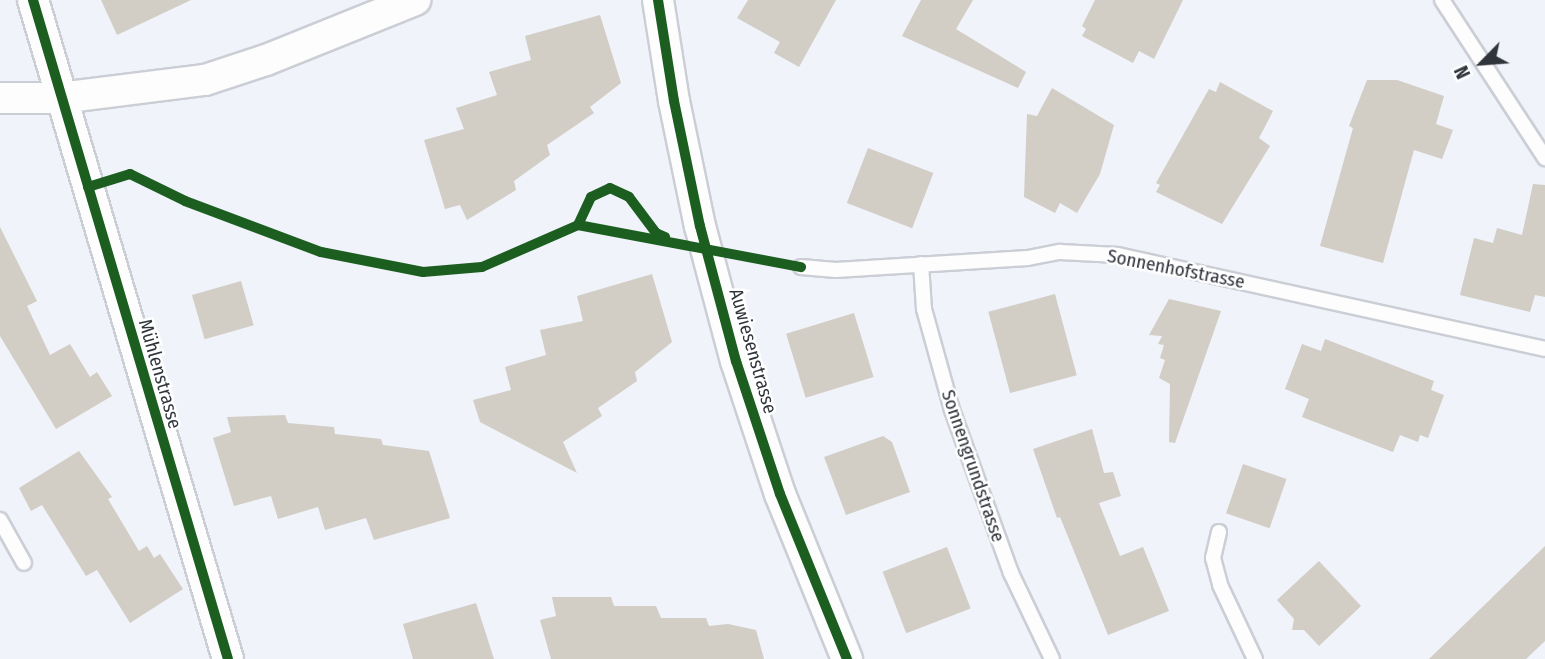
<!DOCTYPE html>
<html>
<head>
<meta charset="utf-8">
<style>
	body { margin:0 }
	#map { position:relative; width:1545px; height:659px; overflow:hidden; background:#f0f3fa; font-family:"Fira Sans Condensed",sans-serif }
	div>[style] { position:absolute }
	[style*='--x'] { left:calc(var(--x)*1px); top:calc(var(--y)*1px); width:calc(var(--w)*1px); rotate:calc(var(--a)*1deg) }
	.building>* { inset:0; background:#d2cdc5; transform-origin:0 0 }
	.roads { filter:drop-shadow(2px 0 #cbced5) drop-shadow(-2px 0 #cbced5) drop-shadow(0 2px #cbced5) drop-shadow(0 -2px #cbced5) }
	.lane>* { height:14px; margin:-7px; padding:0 7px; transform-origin:7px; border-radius:7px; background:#fdfdfe }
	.street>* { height:30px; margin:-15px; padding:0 15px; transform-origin:15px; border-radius:15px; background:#fdfdfe }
	.cycleway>* { height:10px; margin:-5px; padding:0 5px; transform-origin:5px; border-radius:5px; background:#1b5e20 }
	span { translate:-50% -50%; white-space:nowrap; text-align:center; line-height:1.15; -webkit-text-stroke:5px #fff; paint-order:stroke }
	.street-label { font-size:19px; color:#30343b }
	.north { position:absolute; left:1447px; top:28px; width:70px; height:70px; -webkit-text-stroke:5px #fff; paint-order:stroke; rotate:245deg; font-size:19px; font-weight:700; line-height:28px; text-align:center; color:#30343b }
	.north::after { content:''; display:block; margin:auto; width:24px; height:32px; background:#30343b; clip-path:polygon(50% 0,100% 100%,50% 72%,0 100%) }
</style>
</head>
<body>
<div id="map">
	<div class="building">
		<div style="clip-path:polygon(101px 0,191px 0,117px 35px)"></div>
		<div style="clip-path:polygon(748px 0,836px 0,799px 67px,774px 53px,780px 42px,737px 18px)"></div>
		<div style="clip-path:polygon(921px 0,973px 0,956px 29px,1026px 72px,1018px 88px,902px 36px)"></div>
		<div style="clip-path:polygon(1095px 0,1183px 0,1154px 59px,1139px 51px,1133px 63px,1082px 36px,1086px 29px,1082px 26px)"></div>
		<div style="clip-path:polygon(600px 15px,621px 83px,590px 107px,594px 113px,547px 145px,550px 155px,514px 181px,516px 190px,467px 220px,460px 205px,445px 209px,424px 140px,464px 129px,456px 108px,497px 95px,489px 72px,531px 60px,525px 36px)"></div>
		<div style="clip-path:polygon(1367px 80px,1397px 80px,1444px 96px,1436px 124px,1453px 130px,1442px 159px,1414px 150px,1383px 263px,1320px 246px,1353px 128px,1349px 126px)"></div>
		<div style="clip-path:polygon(1220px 82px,1273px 111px,1259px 138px,1270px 146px,1222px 224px,1156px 192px,1160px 185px,1156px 183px,1209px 89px,1216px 92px)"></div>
		<div style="clip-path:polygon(1052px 88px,1114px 125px,1100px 174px,1077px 213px,1060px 203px,1055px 213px,1024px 197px,1027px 114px,1037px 116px)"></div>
		<div style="left:868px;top:148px;width:70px;height:59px;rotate:21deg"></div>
		<div style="clip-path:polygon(1533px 184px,1545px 185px,1545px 297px,1535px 295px,1530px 312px,1460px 295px,1474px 238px,1493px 243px,1497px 228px,1522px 235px)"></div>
		<div style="clip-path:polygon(0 227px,37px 301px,27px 306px,50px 355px,70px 344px,90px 377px,97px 372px,112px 396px,56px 429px,0 336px)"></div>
		<div style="clip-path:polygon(652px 274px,672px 342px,635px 372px,637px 381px,598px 408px,602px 416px,563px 442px,577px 473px,480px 422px,473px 400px,511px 390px,505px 367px,546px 355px,540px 330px,583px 321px,577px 296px)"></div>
		<div style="left:241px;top:281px;width:46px;height:51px;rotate:74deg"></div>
		<div style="left:1055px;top:294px;width:84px;height:69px;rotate:75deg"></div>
		<div style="clip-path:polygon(1169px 299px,1221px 311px,1175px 443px,1169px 442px,1170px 384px,1159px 378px,1165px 360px,1160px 358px,1164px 345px,1158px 344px,1162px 336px,1149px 335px)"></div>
		<div style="left:854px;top:313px;width:67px;height:71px;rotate:73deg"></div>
		<div style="clip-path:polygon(1325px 339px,1434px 381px,1431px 390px,1444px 395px,1428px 438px,1420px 435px,1418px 442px,1400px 435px,1393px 452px,1302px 417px,1309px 399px,1285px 389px,1302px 344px,1321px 351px)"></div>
		<div style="clip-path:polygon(285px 415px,288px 423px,334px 427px,335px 434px,381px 439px,383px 445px,429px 451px,450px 518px,374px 540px,366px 518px,325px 530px,318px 507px,278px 519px,271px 496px,234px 506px,213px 438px,231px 432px,227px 417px)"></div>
		<div style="clip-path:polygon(1092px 429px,1104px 473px,1113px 472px,1121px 496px,1099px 503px,1120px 556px,1143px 547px,1169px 611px,1108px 635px,1060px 517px,1057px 518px,1033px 449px)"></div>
		<div style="clip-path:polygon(883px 436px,892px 442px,910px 492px,846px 515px,824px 457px)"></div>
		<div style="clip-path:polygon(79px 451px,112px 497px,108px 499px,139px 551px,147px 546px,154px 558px,160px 554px,183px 589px,130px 623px,97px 570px,86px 576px,42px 505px,31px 511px,19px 488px)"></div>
		<div style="left:1243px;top:464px;width:46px;height:52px;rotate:19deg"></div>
		<div style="clip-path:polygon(1545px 546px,1545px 641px,1526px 659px,1429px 659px)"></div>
		<div style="left:947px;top:547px;width:66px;height:69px;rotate:69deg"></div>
		<div style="clip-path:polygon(1319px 561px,1361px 606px,1319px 646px,1304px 630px,1292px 630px,1294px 619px,1277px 600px)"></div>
		<div style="clip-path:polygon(552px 597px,611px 597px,614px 606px,656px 606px,661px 618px,706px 618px,709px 626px,728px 624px,756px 630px,764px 659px,551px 659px,540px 620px,556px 616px)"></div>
		<div style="clip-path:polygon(476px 603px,494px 659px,413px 659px,403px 624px)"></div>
	</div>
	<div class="roads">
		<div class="lane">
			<div style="--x:1442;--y:0;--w:189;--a:56.9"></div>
			<div style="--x:921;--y:264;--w:45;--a:86.2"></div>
			<div style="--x:924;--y:309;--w:105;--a:74.5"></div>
			<div style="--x:952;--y:410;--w:173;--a:70.1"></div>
			<div style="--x:1011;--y:573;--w:95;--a:64.5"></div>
			<div style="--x:801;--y:267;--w:35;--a:5"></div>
			<div style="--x:836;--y:270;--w:192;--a:-3.6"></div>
			<div style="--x:1028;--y:258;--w:33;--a:-11"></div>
			<div style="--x:1060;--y:252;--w:58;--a:3"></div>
			<div style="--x:1118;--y:255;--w:437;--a:12.4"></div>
			<div style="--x:0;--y:520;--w:49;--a:60.8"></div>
			<div style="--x:1219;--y:532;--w:27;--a:103"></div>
			<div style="--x:1213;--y:558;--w:28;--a:75"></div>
			<div style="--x:1220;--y:585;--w:82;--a:64.7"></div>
		</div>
		<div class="street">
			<div style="--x:33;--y:0;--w:687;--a:73.52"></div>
			<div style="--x:658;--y:0;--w:102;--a:81"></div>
			<div style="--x:674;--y:101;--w:128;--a:78.3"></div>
			<div style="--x:700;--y:226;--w:140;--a:75.1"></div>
			<div style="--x:736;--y:361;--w:140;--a:71.7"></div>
			<div style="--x:780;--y:494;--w:178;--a:67.9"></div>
			<div style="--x:0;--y:98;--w:60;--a:0"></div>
			<div style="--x:60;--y:98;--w:146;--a:-7.1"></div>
			<div style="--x:205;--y:80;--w:64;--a:-18.2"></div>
			<div style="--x:266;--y:60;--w:161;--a:-21.9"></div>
		</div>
	</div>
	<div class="cycleway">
		<div style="--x:33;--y:0;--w:687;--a:73.52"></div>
		<div style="--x:658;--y:0;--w:102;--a:81"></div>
		<div style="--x:674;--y:101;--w:128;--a:78.3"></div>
		<div style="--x:700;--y:226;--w:140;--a:75.1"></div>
		<div style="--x:736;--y:361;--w:140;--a:71.7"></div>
		<div style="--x:780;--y:494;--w:178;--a:67.9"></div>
		<div style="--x:88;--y:187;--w:44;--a:-17.2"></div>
		<div style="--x:130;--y:174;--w:61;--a:26.1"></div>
		<div style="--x:185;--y:201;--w:145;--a:20.6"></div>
		<div style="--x:321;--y:252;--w:104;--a:11.1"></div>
		<div style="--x:423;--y:272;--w:59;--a:-4.8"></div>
		<div style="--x:482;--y:267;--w:105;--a:-23.6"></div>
		<div style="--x:578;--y:225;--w:227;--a:10.7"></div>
		<div style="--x:578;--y:225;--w:31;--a:-65"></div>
		<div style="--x:591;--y:197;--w:21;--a:-25"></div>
		<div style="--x:610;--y:188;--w:21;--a:25"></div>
		<div style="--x:629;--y:197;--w:45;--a:53.1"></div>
		<div style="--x:656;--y:233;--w:10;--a:24"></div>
	</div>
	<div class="street-label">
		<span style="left:1176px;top:269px;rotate:11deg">Sonnenhofstrasse</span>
		<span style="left:753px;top:351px;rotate:74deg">Auwiesenstrasse</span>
		<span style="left:160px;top:374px;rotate:74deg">Mühlenstrasse</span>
		<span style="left:973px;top:466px;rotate:71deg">Sonnengrundstrasse</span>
	</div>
	<div class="north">N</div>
</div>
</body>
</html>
